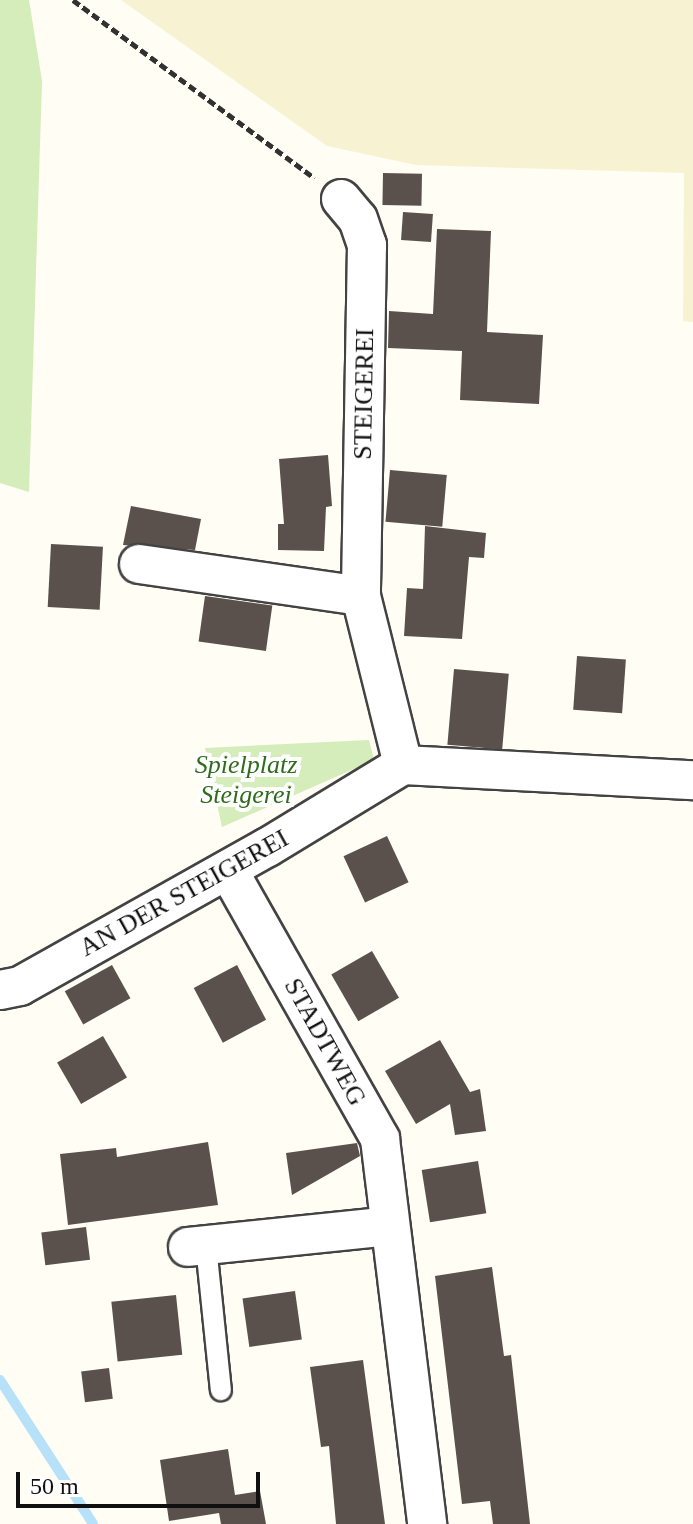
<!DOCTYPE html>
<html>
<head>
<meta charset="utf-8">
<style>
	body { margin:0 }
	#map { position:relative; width:693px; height:1524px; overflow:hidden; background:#fffdf4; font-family:"Times New Roman",serif }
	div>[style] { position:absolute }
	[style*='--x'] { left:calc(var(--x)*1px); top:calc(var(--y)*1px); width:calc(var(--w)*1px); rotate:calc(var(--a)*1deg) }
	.farmland>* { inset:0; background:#f7f3d2 }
	.green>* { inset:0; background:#d5ecbb }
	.stream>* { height:10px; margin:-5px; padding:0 5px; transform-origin:5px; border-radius:5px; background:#b6e1f9 }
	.building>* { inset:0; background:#5a514c; transform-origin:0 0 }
	.path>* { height:5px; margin-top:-2.5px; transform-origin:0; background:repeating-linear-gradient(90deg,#323232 0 8px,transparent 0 12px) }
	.roads { filter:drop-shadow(2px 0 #434343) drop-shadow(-2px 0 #434343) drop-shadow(0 2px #434343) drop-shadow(0 -2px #434343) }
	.service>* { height:20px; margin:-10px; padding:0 10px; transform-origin:10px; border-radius:10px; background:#fff }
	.minor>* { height:38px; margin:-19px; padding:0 19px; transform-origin:19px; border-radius:19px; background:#fff }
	span { translate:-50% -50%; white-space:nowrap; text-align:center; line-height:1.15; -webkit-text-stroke:8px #fff; paint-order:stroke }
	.street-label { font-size:26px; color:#101010 }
	.park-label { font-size:26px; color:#2f6c1c; font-style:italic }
	.scale { position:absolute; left:16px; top:1472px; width:244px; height:36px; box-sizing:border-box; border:4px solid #101010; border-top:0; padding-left:10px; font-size:24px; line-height:28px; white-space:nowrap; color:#101010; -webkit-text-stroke:6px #fff; paint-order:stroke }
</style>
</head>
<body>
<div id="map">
	<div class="farmland">
		<div style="clip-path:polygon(121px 0,693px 0,693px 322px,683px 321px,684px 173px,416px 165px,327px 146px)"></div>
	</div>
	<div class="green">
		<div style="clip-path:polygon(0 0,29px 0,42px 81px,29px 492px,0 483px)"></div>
		<div style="clip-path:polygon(369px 740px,374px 760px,222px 827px,205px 748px)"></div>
	</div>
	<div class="stream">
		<div style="--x:0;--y:1380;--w:171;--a:57.1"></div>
	</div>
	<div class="building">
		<div style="left:383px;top:173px;width:39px;height:32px;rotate:1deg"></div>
		<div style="left:403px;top:212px;width:30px;height:28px;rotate:4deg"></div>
		<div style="clip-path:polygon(437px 229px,491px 231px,487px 332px,543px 335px,539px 404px,460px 400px,462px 351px,388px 348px,389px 311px,433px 314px)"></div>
		<div style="clip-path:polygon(328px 455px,332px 506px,326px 507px,324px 551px,278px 550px,278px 524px,284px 524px,279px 459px)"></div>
		<div style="left:390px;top:470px;width:57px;height:52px;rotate:5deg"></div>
		<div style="clip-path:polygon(131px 506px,201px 519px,195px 550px,123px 545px)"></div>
		<div style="clip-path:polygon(425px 526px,486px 533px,484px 558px,469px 557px,462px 639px,404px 636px,407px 588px,423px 589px)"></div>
		<div style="left:51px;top:544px;width:52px;height:63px;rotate:3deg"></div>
		<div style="left:205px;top:596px;width:68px;height:46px;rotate:8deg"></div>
		<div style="left:577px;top:656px;width:49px;height:54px;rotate:4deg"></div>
		<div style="left:454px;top:669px;width:55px;height:76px;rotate:5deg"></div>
		<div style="left:387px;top:836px;width:51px;height:48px;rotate:65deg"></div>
		<div style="left:372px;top:951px;width:54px;height:47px;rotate:60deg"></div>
		<div style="left:112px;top:965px;width:38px;height:54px;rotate:61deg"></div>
		<div style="left:237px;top:965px;width:62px;height:49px;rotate:62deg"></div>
		<div style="left:103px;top:1036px;width:48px;height:53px;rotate:60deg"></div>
		<div style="clip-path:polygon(440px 1040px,470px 1092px,480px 1089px,486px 1131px,455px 1135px,450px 1104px,416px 1124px,385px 1071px)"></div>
		<div style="clip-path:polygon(208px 1142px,218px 1205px,68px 1225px,60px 1154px,116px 1148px,117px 1157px)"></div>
		<div style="clip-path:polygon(357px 1143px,360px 1156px,292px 1195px,286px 1153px)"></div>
		<div style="left:478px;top:1161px;width:53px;height:57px;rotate:81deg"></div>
		<div style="left:86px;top:1227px;width:33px;height:45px;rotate:83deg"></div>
		<div style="clip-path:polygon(492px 1267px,504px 1356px,511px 1355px,530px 1524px,493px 1524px,490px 1501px,462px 1504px,435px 1276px)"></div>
		<div style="left:295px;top:1291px;width:49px;height:53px;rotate:82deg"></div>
		<div style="left:176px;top:1295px;width:60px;height:65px;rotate:84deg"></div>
		<div style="clip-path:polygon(363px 1360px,385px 1524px,336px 1524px,329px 1446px,321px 1447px,310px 1367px)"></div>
		<div style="left:109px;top:1368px;width:31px;height:28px;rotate:83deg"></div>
		<div style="clip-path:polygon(228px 1449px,235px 1495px,260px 1491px,266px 1524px,221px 1524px,219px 1513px,169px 1521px,160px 1460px)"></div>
	</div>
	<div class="path">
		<div style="--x:73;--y:0;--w:300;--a:36.4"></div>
	</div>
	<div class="roads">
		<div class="service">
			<div style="--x:206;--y:1246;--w:145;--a:84.1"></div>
		</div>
		<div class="minor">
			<div style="--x:341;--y:199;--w:26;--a:50"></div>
			<div style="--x:358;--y:219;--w:28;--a:71"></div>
			<div style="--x:367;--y:245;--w:351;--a:91"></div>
			<div style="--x:361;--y:596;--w:174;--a:76"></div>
			<div style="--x:139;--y:564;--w:224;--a:8.2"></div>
			<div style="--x:228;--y:870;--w:309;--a:60.5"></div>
			<div style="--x:380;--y:1139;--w:388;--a:83"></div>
			<div style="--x:0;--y:990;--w:20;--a:-11"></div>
			<div style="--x:20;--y:986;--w:284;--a:-29.3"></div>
			<div style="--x:268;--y:847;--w:158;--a:-31.3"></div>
			<div style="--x:403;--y:765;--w:290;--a:3"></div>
			<div style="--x:188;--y:1247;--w:203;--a:-5.9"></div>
		</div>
	</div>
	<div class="street-label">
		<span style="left:364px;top:394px;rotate:-89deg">STEIGEREI</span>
		<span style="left:184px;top:893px;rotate:-29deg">AN DER STEIGEREI</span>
		<span style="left:325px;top:1042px;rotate:61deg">STADTWEG</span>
	</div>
	<div class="park-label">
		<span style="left:246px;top:780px">Spielplatz<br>Steigerei</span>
	</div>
	<div class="scale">50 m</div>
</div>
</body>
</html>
